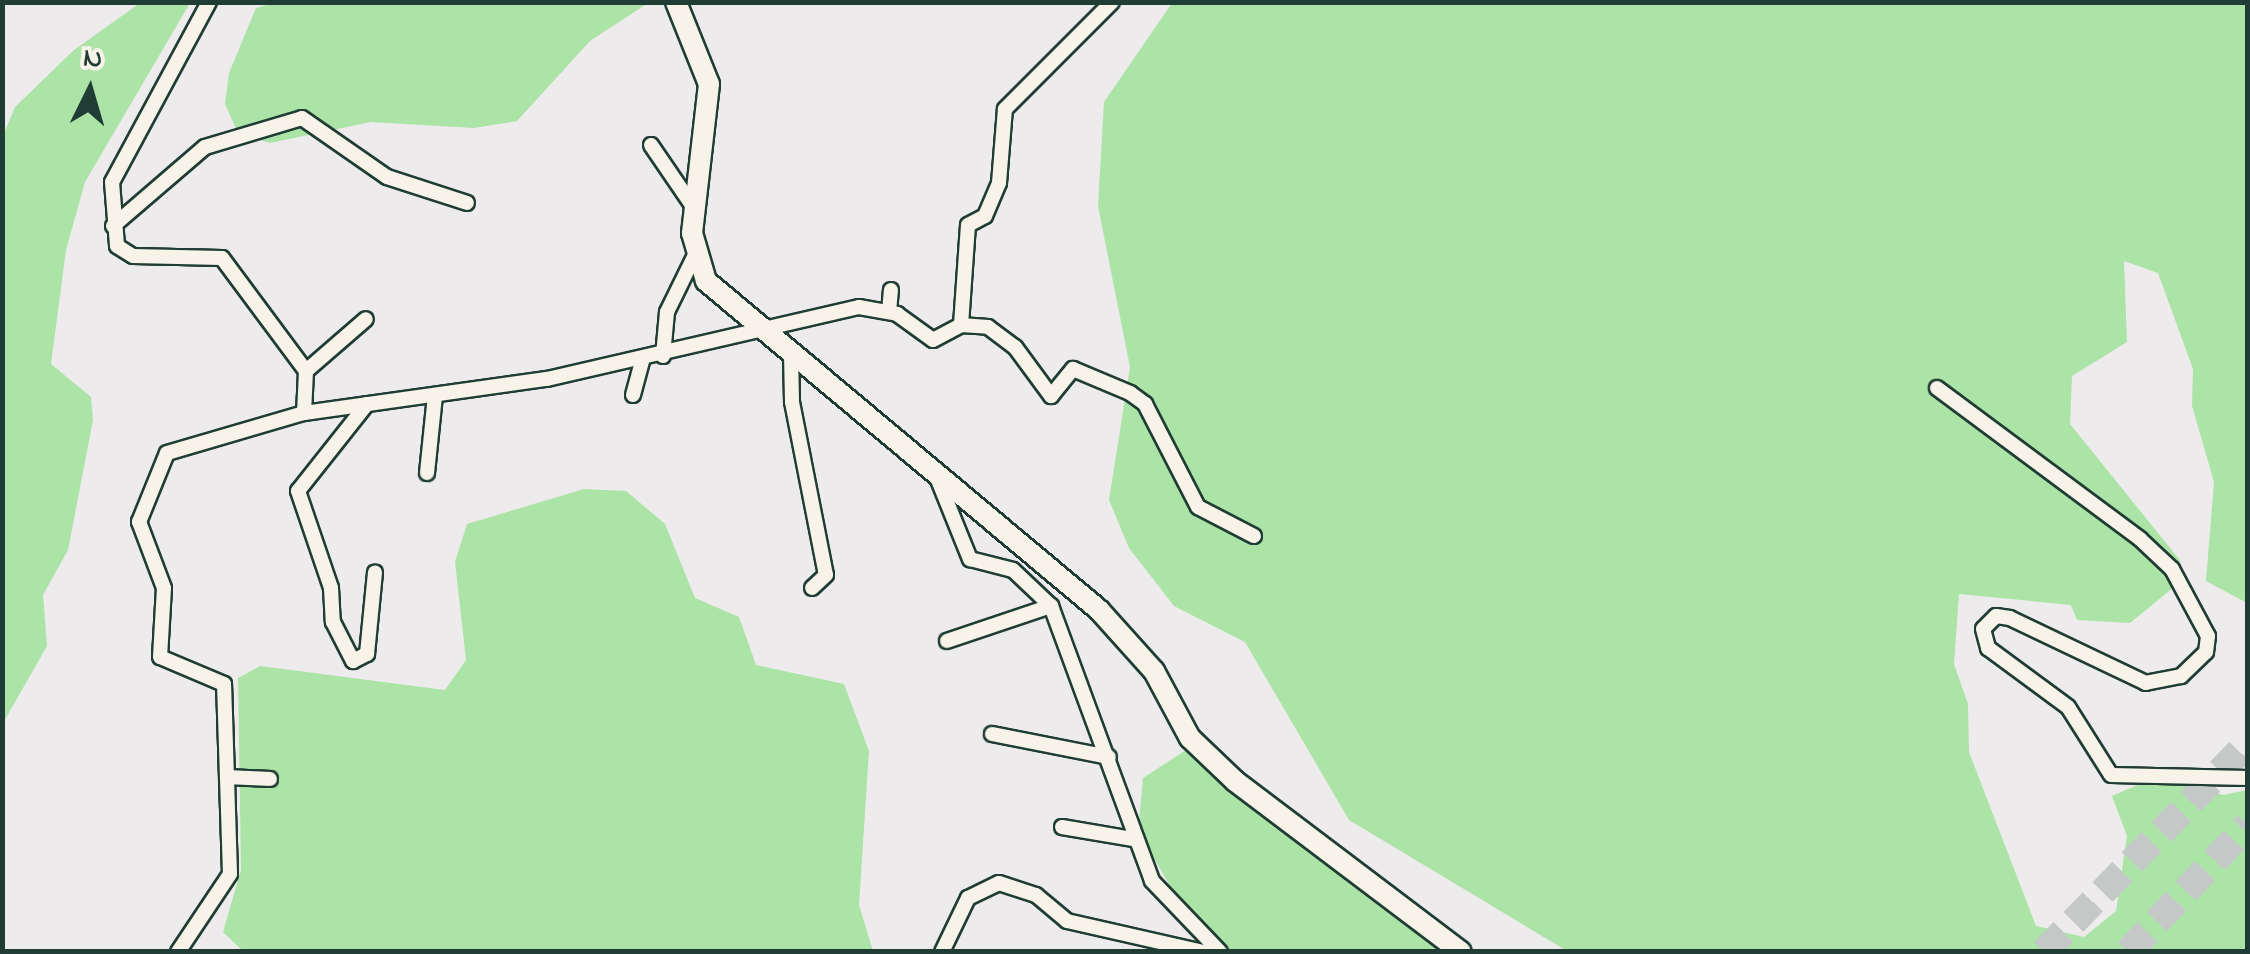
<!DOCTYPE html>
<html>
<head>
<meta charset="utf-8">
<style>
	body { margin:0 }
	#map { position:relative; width:2250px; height:954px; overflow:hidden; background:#edebec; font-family:"Indie Flower",sans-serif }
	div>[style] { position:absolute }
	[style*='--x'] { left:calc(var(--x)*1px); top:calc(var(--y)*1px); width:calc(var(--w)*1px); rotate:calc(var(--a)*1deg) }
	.green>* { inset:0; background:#ace3a6 }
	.highway-tunnel>* { height:28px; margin-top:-14px; transform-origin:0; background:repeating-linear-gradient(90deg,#c4c8c7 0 28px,transparent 0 42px) }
	.roads { filter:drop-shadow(2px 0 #1f3d34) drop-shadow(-2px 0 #1f3d34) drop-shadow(0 2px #1f3d34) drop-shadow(0 -2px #1f3d34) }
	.street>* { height:14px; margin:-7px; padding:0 7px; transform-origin:7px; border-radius:7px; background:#f7f3e8 }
	.secondary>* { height:20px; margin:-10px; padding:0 10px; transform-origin:10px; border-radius:10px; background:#f7f3e8 }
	span { translate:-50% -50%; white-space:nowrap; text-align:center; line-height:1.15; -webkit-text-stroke:8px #f7f3e8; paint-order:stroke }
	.frame { position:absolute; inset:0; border:5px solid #1f3d34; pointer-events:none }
	.north { position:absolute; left:40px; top:40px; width:100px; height:100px; -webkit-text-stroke:8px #f7f3e8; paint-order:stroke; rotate:5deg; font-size:28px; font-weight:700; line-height:40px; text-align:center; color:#1f3d34 }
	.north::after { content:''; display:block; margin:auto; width:35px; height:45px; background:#1f3d34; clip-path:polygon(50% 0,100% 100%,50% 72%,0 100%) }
</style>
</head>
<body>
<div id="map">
	<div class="green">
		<div style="clip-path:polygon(140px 3px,190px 3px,85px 182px,66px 250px,51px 364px,91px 397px,93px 420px,68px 550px,43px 595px,47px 646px,3px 723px,3px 136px,15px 107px,74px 50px)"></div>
		<div style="clip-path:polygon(274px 3px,706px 3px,645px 5px,590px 41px,517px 121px,474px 128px,371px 122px,270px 143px,238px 133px,225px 104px,229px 73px,256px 8px)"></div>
		<div style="clip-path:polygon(1172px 3px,2247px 3px,2247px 603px,2206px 581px,2214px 482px,2192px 406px,2193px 369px,2158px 273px,2124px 261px,2127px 342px,2072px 376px,2070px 424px,2179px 559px,2185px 578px,2130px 623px,2077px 620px,2071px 605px,1959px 594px,1954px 664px,1968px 704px,1969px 752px,2036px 926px,2084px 937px,2116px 911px,2127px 836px,2112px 796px,2159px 776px,2223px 795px,2247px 790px,2247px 951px,1567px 951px,1349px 820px,1245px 642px,1174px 606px,1129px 548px,1109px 500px,1130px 367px,1098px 206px,1104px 102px)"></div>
		<div style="clip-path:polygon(584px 489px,626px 491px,665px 524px,695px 598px,739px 617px,756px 665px,844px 684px,869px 751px,859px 905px,873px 951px,244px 952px,223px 932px,241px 870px,238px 678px,260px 666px,445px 690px,466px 660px,455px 562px,467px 524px)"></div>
		<div style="clip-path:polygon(1186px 750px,1448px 945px,1460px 951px,1208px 951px,1138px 831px,1143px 778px)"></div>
	</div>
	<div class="highway-tunnel">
		<div style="--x:2044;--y:952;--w:292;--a:-45.7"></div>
		<div style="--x:2128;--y:952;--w:175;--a:-46.6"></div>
	</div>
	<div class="roads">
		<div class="street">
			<div style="--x:209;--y:2;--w:204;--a:118.3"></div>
			<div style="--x:112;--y:182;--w:64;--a:85.5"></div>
			<div style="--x:117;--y:246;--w:19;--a:32"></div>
			<div style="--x:133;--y:256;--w:89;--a:1.3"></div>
			<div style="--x:222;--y:258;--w:141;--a:53.4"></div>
			<div style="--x:306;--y:371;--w:42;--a:92.7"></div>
			<div style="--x:651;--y:145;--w:76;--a:55.7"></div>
			<div style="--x:113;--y:226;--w:121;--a:-40.7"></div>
			<div style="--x:205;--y:147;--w:101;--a:-16.6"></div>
			<div style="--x:302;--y:118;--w:103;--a:34.8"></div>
			<div style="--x:387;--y:177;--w:84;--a:18"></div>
			<div style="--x:889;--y:312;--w:22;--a:-85"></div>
			<div style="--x:961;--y:325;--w:100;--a:-86"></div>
			<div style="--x:968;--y:225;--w:19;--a:-28"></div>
			<div style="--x:985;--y:216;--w:36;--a:-67"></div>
			<div style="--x:999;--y:183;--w:74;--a:-85.4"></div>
			<div style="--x:1005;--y:109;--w:151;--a:-45"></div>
			<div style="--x:791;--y:353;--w:49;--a:88.8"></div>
			<div style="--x:792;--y:402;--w:176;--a:78.9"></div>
			<div style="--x:826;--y:575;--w:19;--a:137"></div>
			<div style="--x:663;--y:356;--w:44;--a:-84.8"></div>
			<div style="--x:667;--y:312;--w:61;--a:-63.9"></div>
			<div style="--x:306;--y:371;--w:79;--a:-40.9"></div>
			<div style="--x:1937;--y:388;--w:253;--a:36.6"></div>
			<div style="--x:2140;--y:539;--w:44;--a:43.2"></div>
			<div style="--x:2172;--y:569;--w:76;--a:61.8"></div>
			<div style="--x:2208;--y:636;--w:16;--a:97"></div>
			<div style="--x:2206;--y:652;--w:35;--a:136"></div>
			<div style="--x:2181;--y:676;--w:36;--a:169"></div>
			<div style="--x:2146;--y:683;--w:151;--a:-154.5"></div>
			<div style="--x:2010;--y:618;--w:14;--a:-172"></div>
			<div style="--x:1996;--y:616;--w:18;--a:135"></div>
			<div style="--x:1983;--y:629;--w:20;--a:75"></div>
			<div style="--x:1988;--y:648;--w:99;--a:36.4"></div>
			<div style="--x:2068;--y:707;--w:80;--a:57.7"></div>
			<div style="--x:2111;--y:775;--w:137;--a:1.3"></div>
			<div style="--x:633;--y:395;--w:35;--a:-75"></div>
			<div style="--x:367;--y:404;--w:111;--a:128.4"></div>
			<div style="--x:298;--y:491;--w:102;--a:71.2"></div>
			<div style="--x:331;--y:588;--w:34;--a:87"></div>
			<div style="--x:333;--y:622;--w:44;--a:62.9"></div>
			<div style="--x:353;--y:661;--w:16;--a:-27"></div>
			<div style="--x:367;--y:654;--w:82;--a:-84.4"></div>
			<div style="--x:427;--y:473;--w:78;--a:-84.1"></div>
			<div style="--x:936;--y:475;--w:91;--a:68"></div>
			<div style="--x:970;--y:559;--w:44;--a:14.3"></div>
			<div style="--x:1013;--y:570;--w:52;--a:43.5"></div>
			<div style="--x:1051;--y:606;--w:293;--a:69.8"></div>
			<div style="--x:1152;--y:881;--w:98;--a:46.2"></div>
			<div style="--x:947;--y:641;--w:110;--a:-18.6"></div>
			<div style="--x:992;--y:734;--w:119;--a:11.1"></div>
			<div style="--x:227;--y:777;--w:43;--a:2.7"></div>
			<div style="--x:1062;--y:827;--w:71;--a:9.7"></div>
			<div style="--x:178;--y:952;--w:94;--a:-56.3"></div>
			<div style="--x:230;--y:874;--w:190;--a:-91.8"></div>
			<div style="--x:224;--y:684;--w:69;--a:-157.1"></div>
			<div style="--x:160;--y:657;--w:69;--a:-86.7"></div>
			<div style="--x:164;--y:588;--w:71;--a:-110.7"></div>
			<div style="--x:139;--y:522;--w:74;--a:-67.9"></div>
			<div style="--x:167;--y:453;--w:143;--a:-16.3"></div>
			<div style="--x:304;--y:413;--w:245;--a:-8"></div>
			<div style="--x:547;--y:379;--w:320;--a:-13"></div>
			<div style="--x:859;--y:307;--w:39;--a:10"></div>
			<div style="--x:897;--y:314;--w:44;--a:35.8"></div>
			<div style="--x:933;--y:340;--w:32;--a:-28"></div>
			<div style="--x:961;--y:325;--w:27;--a:4"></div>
			<div style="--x:988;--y:327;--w:34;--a:37"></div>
			<div style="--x:1015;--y:347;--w:61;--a:53.7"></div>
			<div style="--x:1051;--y:396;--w:35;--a:-51"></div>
			<div style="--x:1073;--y:369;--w:62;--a:22.8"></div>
			<div style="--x:1130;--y:393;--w:19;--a:36"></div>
			<div style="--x:1145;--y:404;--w:116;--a:62.8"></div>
			<div style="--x:1198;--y:507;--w:63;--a:27.4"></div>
			<div style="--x:942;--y:952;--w:60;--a:-64.3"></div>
			<div style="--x:968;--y:898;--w:34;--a:-26"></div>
			<div style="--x:999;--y:883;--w:39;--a:18"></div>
			<div style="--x:1036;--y:895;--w:40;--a:40"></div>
			<div style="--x:1067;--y:921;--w:139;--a:12.8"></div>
		</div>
		<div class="secondary">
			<div style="--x:676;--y:2;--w:88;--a:68.1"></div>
			<div style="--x:709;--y:84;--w:150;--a:96.5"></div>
			<div style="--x:692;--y:233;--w:50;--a:73.7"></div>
			<div style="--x:706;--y:281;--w:513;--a:39.93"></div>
			<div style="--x:1099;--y:610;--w:82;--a:48"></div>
			<div style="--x:1154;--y:671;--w:76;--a:61.8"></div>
			<div style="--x:1190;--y:738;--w:62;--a:43.7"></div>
			<div style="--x:1235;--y:781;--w:283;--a:37.1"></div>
		</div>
	</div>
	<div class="frame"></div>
	<div class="north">N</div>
</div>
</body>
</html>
